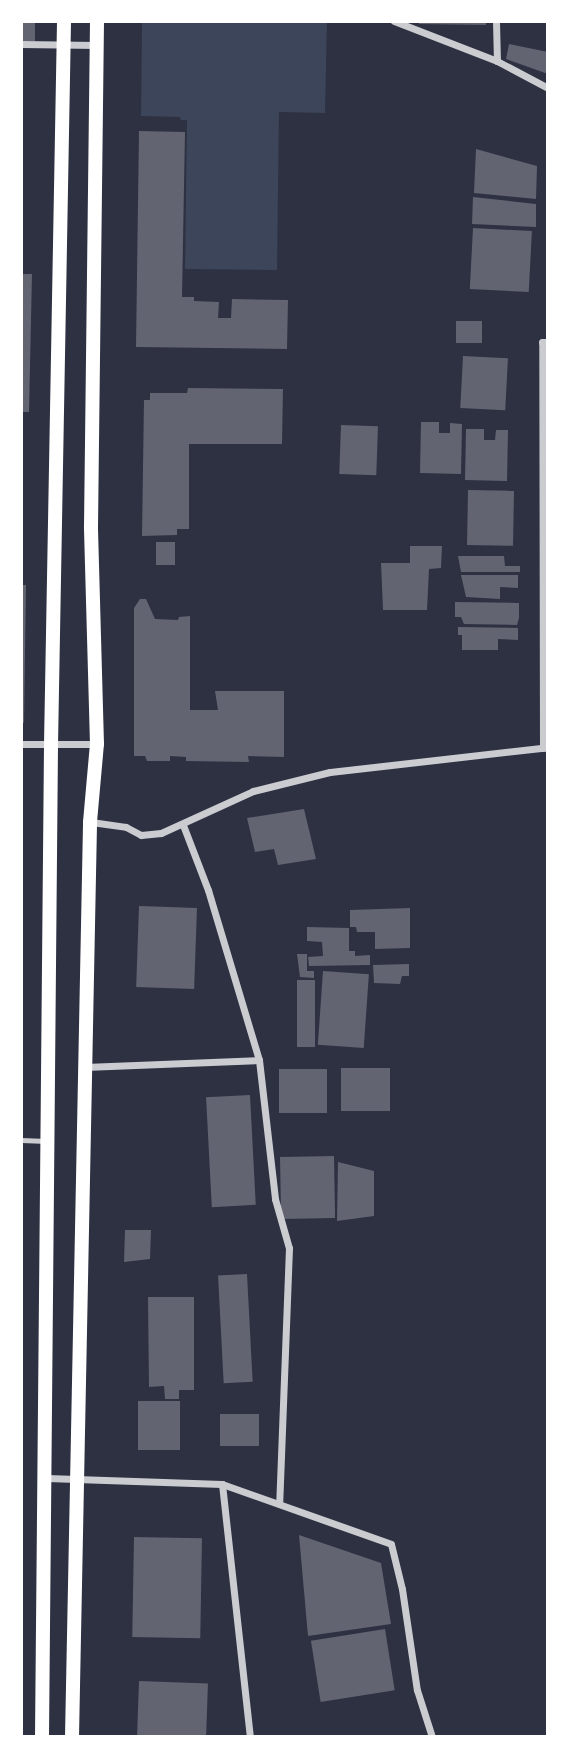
<!DOCTYPE html>
<html>
<head>
<meta charset="utf-8">
<style>
	body { margin:0 }
	#map { position:relative; width:569px; height:1758px; overflow:hidden; background:#2d3142; font-family:"Space Grotesk",sans-serif }
	div>[style] { position:absolute }
	[style*='--x'] { left:calc(var(--x)*1px); top:calc(var(--y)*1px); width:calc(var(--w)*1px); rotate:calc(var(--a)*1deg) }
	.green>* { inset:0; background:#3c4559 }
	.building>* { inset:0; background:#626471; transform-origin:0 0 }
	.service>* { height:5px; margin:-2.5px; padding:0 2.5px; transform-origin:2.5px; border-radius:2.5px; background:#caccd0 }
	.minor>* { height:7px; margin:-3.5px; padding:0 3.5px; transform-origin:3.5px; border-radius:3.5px; background:#caccd0 }
	.secondary>* { height:14px; margin:-7px; padding:0 7px; transform-origin:7px; border-radius:7px; background:#fff }
	span { translate:-50% -50%; white-space:nowrap; text-align:center; line-height:1.15; -webkit-text-stroke:5px #fff; paint-order:stroke }
	.frame { position:absolute; inset:0; border:23px solid #fff; pointer-events:none }
</style>
</head>
<body>
<div id="map">
	<div class="green">
		<div style="clip-path:polygon(142px 21px,327px 23px,325px 113px,279px 112px,277px 270px,185px 269px,187px 120px,181px 120px,180px 117px,141px 116px)"></div>
	</div>
	<div class="building">
		<div style="left:21px;top:21px;width:14px;height:20px"></div>
		<div style="clip-path:polygon(419px 21px,486px 21px,486px 25px,419px 24px)"></div>
		<div style="clip-path:polygon(509px 44px,548px 52px,548px 74px,506px 59px)"></div>
		<div style="clip-path:polygon(139px 131px,185px 132px,182px 297px,194px 297px,194px 301px,219px 302px,218px 318px,231px 318px,232px 299px,288px 300px,287px 349px,136px 347px)"></div>
		<div style="clip-path:polygon(476px 149px,537px 166px,536px 199px,474px 193px)"></div>
		<div style="clip-path:polygon(473px 197px,536px 204px,536px 227px,472px 224px)"></div>
		<div style="left:473px;top:228px;width:59px;height:61px;rotate:3deg"></div>
		<div style="clip-path:polygon(21px 274px,32px 274px,29px 412px,21px 412px)"></div>
		<div style="left:456px;top:321px;width:26px;height:22px"></div>
		<div style="left:463px;top:356px;width:45px;height:52px;rotate:3deg"></div>
		<div style="clip-path:polygon(188px 388px,283px 389px,282px 444px,189px 444px,189px 529px,177px 529px,177px 535px,142px 536px,144px 400px,150px 400px,150px 393px,187px 393px)"></div>
		<div style="clip-path:polygon(421px 422px,439px 422px,439px 433px,450px 433px,450px 423px,462px 424px,461px 474px,420px 473px)"></div>
		<div style="left:341px;top:425px;width:37px;height:49px;rotate:2deg"></div>
		<div style="clip-path:polygon(466px 429px,484px 429px,484px 440px,495px 440px,496px 430px,508px 430px,507px 481px,465px 480px)"></div>
		<div style="left:468px;top:490px;width:46px;height:55px;rotate:1deg"></div>
		<div style="left:156px;top:542px;width:19px;height:23px"></div>
		<div style="clip-path:polygon(410px 546px,442px 546px,441px 568px,429px 569px,427px 610px,383px 610px,381px 563px,410px 563px)"></div>
		<div style="clip-path:polygon(458px 556px,504px 556px,505px 566px,520px 566px,520px 572px,461px 572px)"></div>
		<div style="clip-path:polygon(461px 575px,518px 575px,518px 588px,500px 587px,500px 599px,466px 597px)"></div>
		<div style="clip-path:polygon(21px 585px,26px 585px,24px 723px,21px 722px)"></div>
		<div style="clip-path:polygon(140px 599px,146px 599px,155px 619px,178px 620px,179px 617px,190px 616px,190px 710px,218px 710px,215px 691px,284px 691px,284px 757px,248px 756px,249px 762px,186px 761px,186px 757px,170px 756px,170px 761px,147px 761px,145px 756px,134px 756px,134px 608px)"></div>
		<div style="clip-path:polygon(455px 602px,519px 603px,519px 618px,517px 625px,464px 624px,461px 617px,455px 617px)"></div>
		<div style="clip-path:polygon(458px 627px,518px 628px,518px 640px,498px 639px,498px 650px,462px 650px,462px 635px,458px 635px)"></div>
		<div style="clip-path:polygon(304px 809px,316px 859px,278px 865px,274px 849px,255px 852px,247px 818px)"></div>
		<div style="left:139px;top:906px;width:58px;height:81px;rotate:2deg"></div>
		<div style="clip-path:polygon(410px 908px,410px 948px,375px 949px,375px 932px,357px 932px,356px 927px,350px 927px,350px 910px)"></div>
		<div style="clip-path:polygon(307px 927px,349px 928px,349px 951px,355px 951px,355px 956px,370px 955px,370px 965px,309px 966px,308px 957px,323px 956px,322px 942px,307px 941px)"></div>
		<div style="clip-path:polygon(297px 954px,307px 954px,307px 971px,314px 971px,314px 978px,300px 977px)"></div>
		<div style="clip-path:polygon(409px 964px,409px 976px,402px 976px,400px 984px,374px 983px,373px 965px)"></div>
		<div style="left:323px;top:971px;width:46px;height:74px;rotate:4deg"></div>
		<div style="left:297px;top:980px;width:18px;height:67px"></div>
		<div style="left:341px;top:1068px;width:49px;height:43px"></div>
		<div style="left:279px;top:1069px;width:48px;height:44px"></div>
		<div style="left:250px;top:1095px;width:110px;height:44px;rotate:87deg"></div>
		<div style="left:334px;top:1156px;width:62px;height:54px;rotate:89deg"></div>
		<div style="clip-path:polygon(338px 1162px,374px 1171px,374px 1216px,337px 1221px)"></div>
		<div style="clip-path:polygon(125px 1230px,151px 1230px,150px 1259px,124px 1262px)"></div>
		<div style="left:247px;top:1274px;width:108px;height:29px;rotate:87deg"></div>
		<div style="clip-path:polygon(148px 1297px,194px 1297px,194px 1390px,179px 1390px,179px 1399px,165px 1399px,164px 1386px,149px 1387px)"></div>
		<div style="left:138px;top:1401px;width:42px;height:49px"></div>
		<div style="left:220px;top:1414px;width:39px;height:32px"></div>
		<div style="clip-path:polygon(299px 1535px,381px 1563px,391px 1624px,308px 1636px)"></div>
		<div style="left:134px;top:1537px;width:68px;height:100px;rotate:1deg"></div>
		<div style="left:385px;top:1629px;width:62px;height:75px;rotate:81deg"></div>
		<div style="left:139px;top:1681px;width:69px;height:56px;rotate:2deg"></div>
	</div>
	<div class="service">
		<div style="--x:21;--y:1140;--w:26;--a:2"></div>
	</div>
	<div class="minor">
		<div style="--x:394;--y:21;--w:110;--a:21.2"></div>
		<div style="--x:497;--y:61;--w:58;--a:27.9"></div>
		<div style="--x:496;--y:21;--w:40;--a:88.6"></div>
		<div style="--x:21;--y:44;--w:76;--a:0.8"></div>
		<div style="--x:21;--y:744;--w:76;--a:0"></div>
		<div style="--x:543;--y:748;--w:406;--a:-90.1"></div>
		<div style="--x:542;--y:342;--w:6;--a:0"></div>
		<div style="--x:91;--y:822;--w:35;--a:8"></div>
		<div style="--x:126;--y:827;--w:17;--a:28"></div>
		<div style="--x:141;--y:835;--w:20;--a:-6"></div>
		<div style="--x:161;--y:833;--w:101;--a:-24.5"></div>
		<div style="--x:253;--y:791;--w:79;--a:-13.9"></div>
		<div style="--x:330;--y:772;--w:219;--a:-6.5"></div>
		<div style="--x:183;--y:825;--w:70;--a:69"></div>
		<div style="--x:208;--y:890;--w:177;--a:73.3"></div>
		<div style="--x:259;--y:1060;--w:140;--a:83.4"></div>
		<div style="--x:275;--y:1199;--w:51;--a:74.1"></div>
		<div style="--x:289;--y:1248;--w:256;--a:92.2"></div>
		<div style="--x:85;--y:1067;--w:174;--a:-2.3"></div>
		<div style="--x:47;--y:1478;--w:175;--a:2"></div>
		<div style="--x:222;--y:1484;--w:179;--a:19.5"></div>
		<div style="--x:391;--y:1544;--w:46;--a:76.3"></div>
		<div style="--x:402;--y:1589;--w:102;--a:81.6"></div>
		<div style="--x:417;--y:1690;--w:49;--a:72.3"></div>
		<div style="--x:222;--y:1484;--w:255;--a:83.7"></div>
	</div>
	<div class="secondary">
		<div style="--x:42;--y:1737;--w:992;--a:-89.48"></div>
		<div style="--x:51;--y:745;--w:724;--a:-88.97"></div>
		<div style="--x:72;--y:1737;--w:915;--a:-88.87"></div>
		<div style="--x:90;--y:822;--w:78;--a:-84.9"></div>
		<div style="--x:97;--y:744;--w:217;--a:-91.6"></div>
		<div style="--x:91;--y:527;--w:506;--a:-89.32"></div>
	</div>
	<div class="frame"></div>
</div>
</body>
</html>
